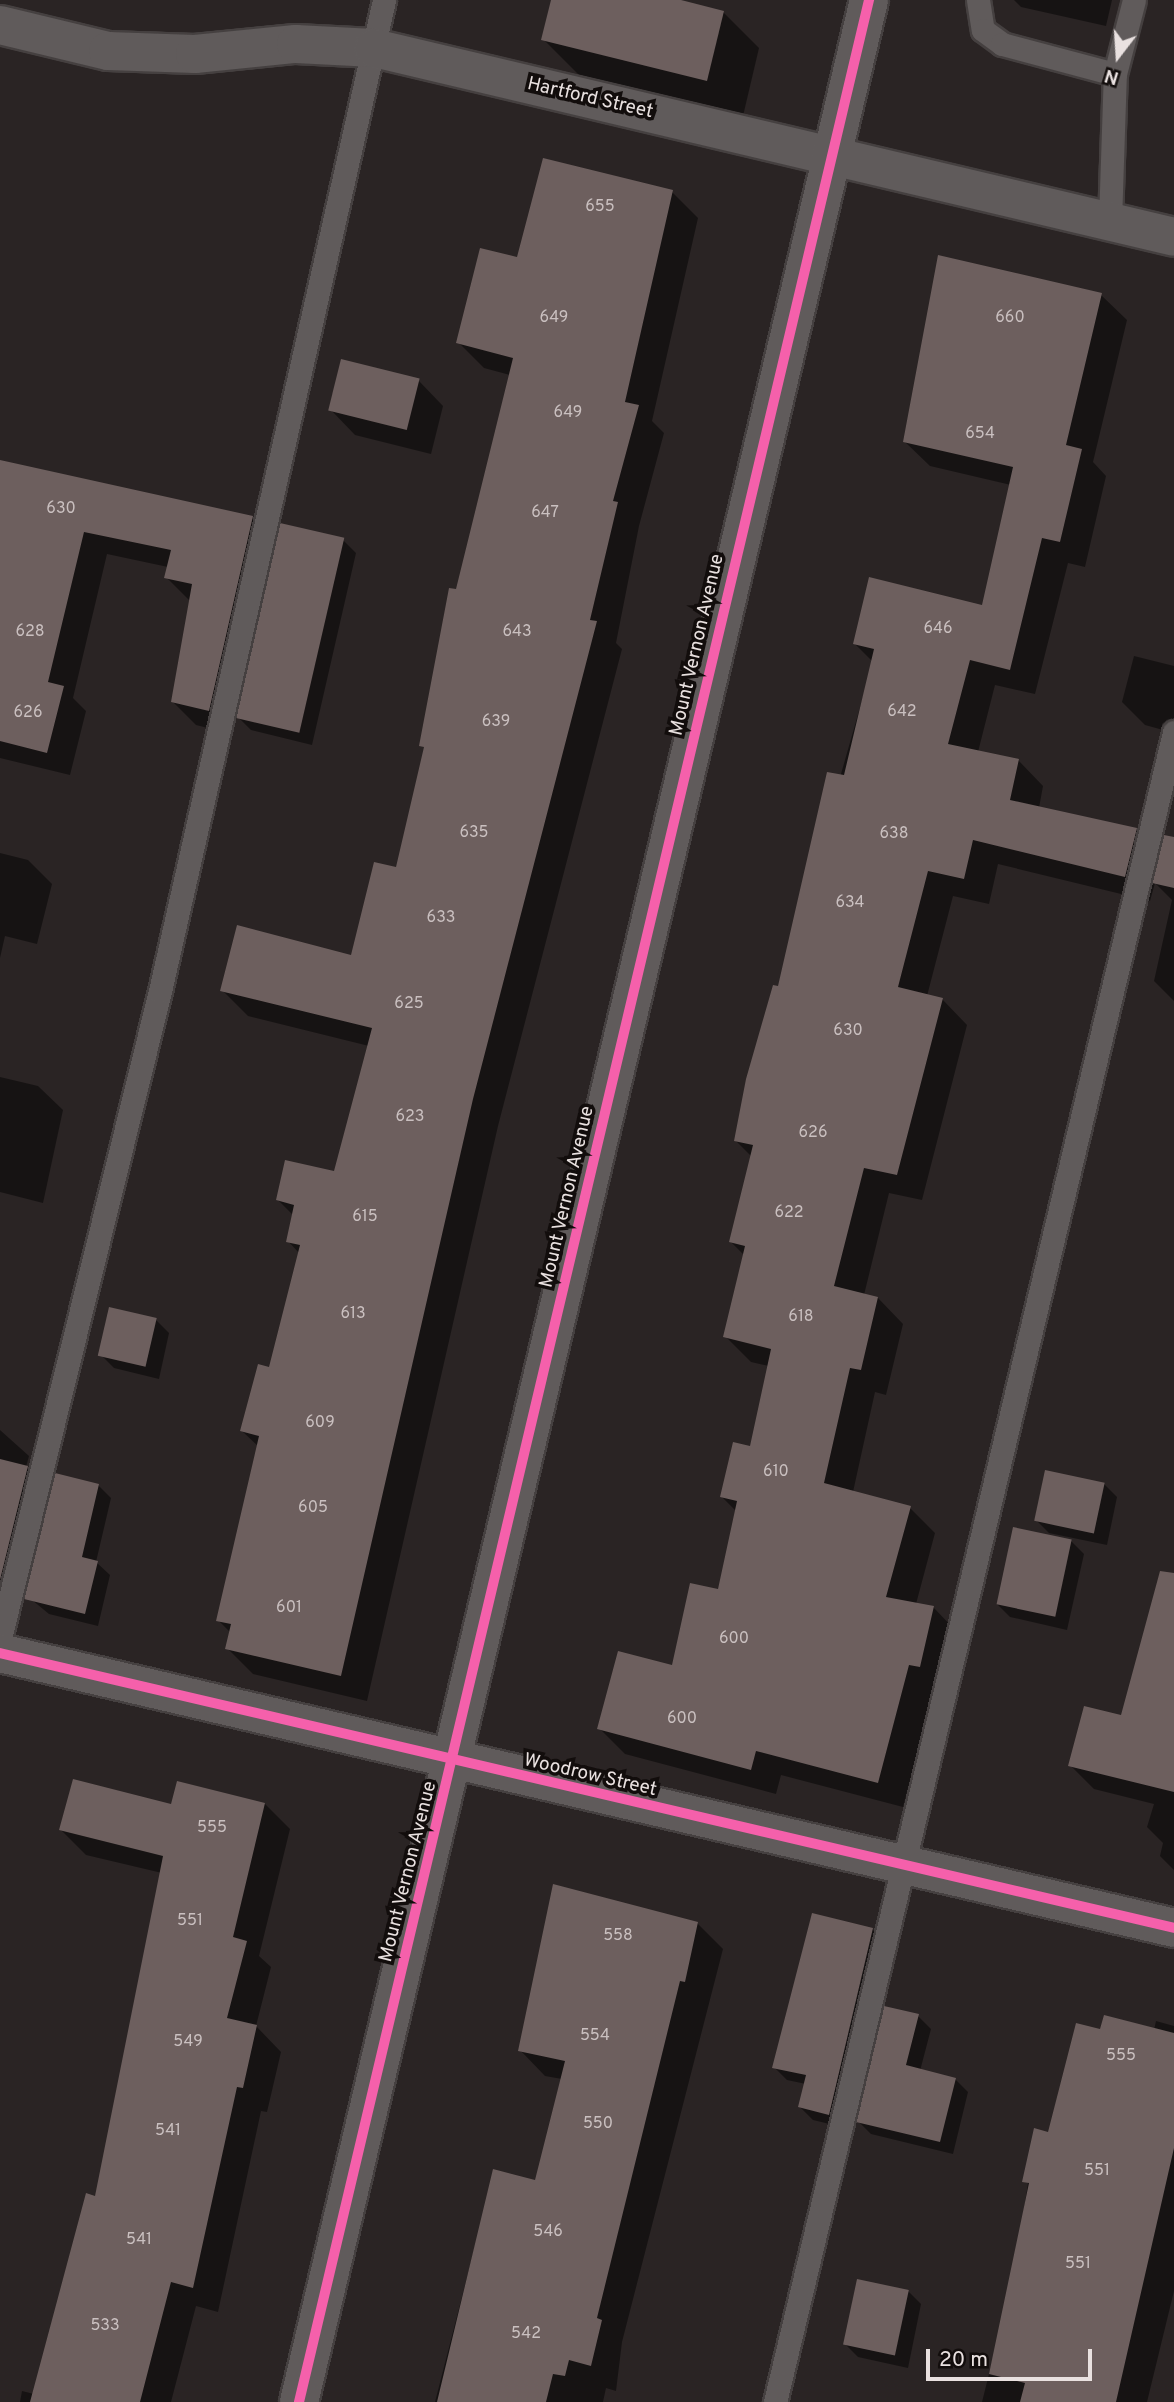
<!DOCTYPE html>
<html>
<head>
<meta charset="utf-8">
<style>
	body { margin:0 }
	#map { position:relative; width:1174px; height:2402px; overflow:hidden; background:#2a2424; font-family:Overpass,sans-serif }
	div>[style] { position:absolute }
	[style*='--x'] { left:calc(var(--x)*1px); top:calc(var(--y)*1px); width:calc(var(--w)*1px); rotate:calc(var(--a)*1deg) }
	.shadow>* { inset:0; background:#0007 }
	.building>* { inset:0; background:#6d5f5e; transform-origin:0 0 }
	.roads { filter:drop-shadow(2px 0 #454040) drop-shadow(-2px 0 #454040) drop-shadow(0 2px #454040) drop-shadow(0 -2px #454040) }
	.lane>* { height:23px; margin:-11.5px; padding:0 11.5px; transform-origin:11.5px; border-radius:11.5px; background:#605b5b }
	.street>* { height:38px; margin:-19px; padding:0 19px; transform-origin:19px; border-radius:19px; background:#605b5b }
	.secondary>* { height:38px; margin:-19px; padding:0 19px; transform-origin:19px; border-radius:19px; background:#605b5b }
	.cycleway>* { height:10px; margin:-5px; padding:0 5px; transform-origin:5px; border-radius:5px; background:#f560ab }
	span { translate:-50% -50%; white-space:nowrap; text-align:center; line-height:1.15; -webkit-text-stroke:7px #120d0c; paint-order:stroke }
	.number-label { font-size:16px; color:#cac0c0 }
	.number-label span { -webkit-text-stroke-width:0 }
	.street-label { font-size:19px; color:#e9e1e0 }
	.north { position:absolute; left:1083px; top:21px; width:70px; height:70px; -webkit-text-stroke:5px #120d0c; paint-order:stroke; rotate:197deg; font-size:19px; font-weight:700; line-height:28px; text-align:center; color:#e9e1e0 }
	.north::after { content:''; display:block; margin:auto; width:24px; height:32px; background:#e9e1e0; clip-path:polygon(50% 0,100% 100%,50% 72%,0 100%) }
	.scale { position:absolute; left:926px; top:2349px; width:166px; height:32px; box-sizing:border-box; border:4px solid #e9e1e0; border-top:0; padding-left:9px; font-size:21px; line-height:24px; white-space:nowrap; color:#e9e1e0; -webkit-text-stroke:5px #120d0c; paint-order:stroke }
</style>
</head>
<body>
<div id="map">
	<div class="shadow">
		<div style="clip-path:polygon(553px 0,673px 0,723px 12px,759px 48px,743px 116px,579px 75px,543px 39px)"></div>
		<div style="clip-path:polygon(1014px 0,1112px 0,1106px 26px,1021px 7px)"></div>
		<div style="clip-path:polygon(672px 192px,698px 218px,652px 421px,664px 433px,639px 526px,616px 643px,622px 649px,498px 1126px,367px 1701px,253px 1674px,227px 1648px,231px 1633px,218px 1620px,259px 1447px,242px 1431px,270px 1369px,299px 1253px,288px 1241px,293px 1215px,278px 1200px,335px 1173px,369px 1046px,248px 1016px,222px 990px,353px 957px,397px 869px,510px 375px,484px 368px,458px 342px,518px 260px)"></div>
		<div style="clip-path:polygon(1101px 295px,1127px 320px,1093px 462px,1106px 476px,1085px 567px,1068px 563px,1035px 694px,995px 685px,978px 752px,1018px 760px,1043px 786px,1039px 808px,1136px 830px,1161px 855px,1174px 839px,1174px 1001px,1154px 981px,1172px 900px,1155px 883px,1150px 901px,998px 864px,989px 904px,953px 896px,927px 996px,942px 999px,967px 1025px,922px 1200px,889px 1193px,864px 1295px,878px 1298px,903px 1324px,886px 1395px,875px 1392px,853px 1492px,910px 1508px,935px 1533px,916px 1604px,933px 1607px,958px 1633px,934px 1689px,903px 1807px,781px 1775px,776px 1794px,625px 1754px,599px 1728px,674px 1668px,719px 1591px,736px 1511px,722px 1497px,751px 1448px,769px 1366px,751px 1362px,725px 1336px,745px 1256px,731px 1242px,752px 1157px,736px 1141px,873px 662px,855px 644px,983px 607px,1011px 485px,930px 466px,904px 441px)"></div>
		<div style="clip-path:polygon(418px 380px,443px 406px,431px 454px,355px 435px,330px 409px)"></div>
		<div style="clip-path:polygon(0 462px,252px 518px,277px 543px,343px 540px,356px 553px,312px 745px,251px 730px,236px 715px,232px 734px,196px 725px,173px 702px,190px 601px,166px 577px,168px 567px,107px 554px,73px 698px,86px 711px,70px 775px,0 758px)"></div>
		<div style="clip-path:polygon(1134px 656px,1174px 666px,1174px 733px,1145px 725px,1122px 702px)"></div>
		<div style="clip-path:polygon(0 853px,28px 860px,52px 884px,37px 944px,5px 936px,0 958px)"></div>
		<div style="clip-path:polygon(0 1077px,38px 1086px,63px 1110px,43px 1203px,0 1192px)"></div>
		<div style="clip-path:polygon(156px 1320px,169px 1333px,159px 1379px,114px 1368px,101px 1355px)"></div>
		<div style="clip-path:polygon(0 1430px,29px 1456px,26px 1467px,52px 1493px,98px 1485px,111px 1498px,96px 1562px,110px 1575px,98px 1626px,49px 1614px,26px 1595px,0 1589px)"></div>
		<div style="clip-path:polygon(1104px 1484px,1117px 1497px,1107px 1545px,1049px 1533px,1036px 1520px)"></div>
		<div style="clip-path:polygon(1071px 1541px,1084px 1554px,1067px 1630px,1010px 1617px,997px 1604px)"></div>
		<div style="clip-path:polygon(1174px 1617px,1174px 1870px,1160px 1856px,1163px 1843px,1147px 1827px,1154px 1804px,1094px 1789px,1070px 1765px,1122px 1717px)"></div>
		<div style="clip-path:polygon(265px 1804px,290px 1829px,259px 1956px,271px 1967px,256px 2026px,281px 2052px,267px 2112px,261px 2111px,218px 2312px,196px 2306px,171px 2402px,20px 2402px,22px 2391px,34px 2394px,97px 2198px,162px 1873px,86px 1855px,61px 1830px,173px 1806px)"></div>
		<div style="clip-path:polygon(697px 1923px,723px 1949px,622px 2342px,616px 2391px,606px 2388px,603px 2402px,435px 2402px,494px 2172px,537px 2182px,562px 2079px,545px 2076px,520px 2050px)"></div>
		<div style="clip-path:polygon(872px 1929px,885px 1942px,842px 2127px,813px 2120px,800px 2107px,806px 2084px,787px 2080px,774px 2067px)"></div>
		<div style="clip-path:polygon(918px 2016px,931px 2029px,920px 2071px,955px 2079px,968px 2092px,953px 2154px,871px 2134px,858px 2121px)"></div>
		<div style="clip-path:polygon(1156px 2021px,1174px 2026px,1174px 2291px,1147px 2402px,982px 2402px,1014px 2274px,1036px 2131px,1050px 2134px,1102px 2031px,1154px 2030px)"></div>
		<div style="clip-path:polygon(908px 2291px,921px 2304px,908px 2368px,858px 2357px,845px 2344px)"></div>
	</div>
	<div class="building">
		<div style="clip-path:polygon(551px 0,681px 0,724px 11px,707px 81px,541px 40px)"></div>
		<div style="clip-path:polygon(543px 158px,673px 190px,625px 402px,639px 405px,613px 501px,618px 502px,590px 620px,597px 621px,473px 1099px,341px 1676px,225px 1649px,231px 1624px,216px 1621px,259px 1436px,240px 1431px,258px 1364px,269px 1367px,300px 1245px,286px 1242px,294px 1205px,276px 1200px,285px 1160px,334px 1171px,372px 1028px,220px 991px,237px 925px,351px 955px,374px 862px,396px 867px,424px 747px,419px 746px,449px 588px,456px 589px,513px 358px,456px 343px,480px 248px,517px 257px)"></div>
		<div style="clip-path:polygon(938px 255px,1102px 293px,1066px 445px,1082px 449px,1060px 542px,1042px 538px,1010px 670px,970px 660px,948px 744px,1019px 759px,1010px 800px,1137px 828px,1125px 877px,973px 840px,964px 879px,928px 871px,898px 987px,943px 998px,897px 1175px,864px 1168px,834px 1286px,878px 1297px,861px 1370px,850px 1368px,824px 1483px,911px 1506px,886px 1597px,934px 1606px,920px 1667px,909px 1665px,878px 1783px,756px 1751px,751px 1770px,597px 1729px,618px 1651px,672px 1665px,690px 1583px,718px 1589px,737px 1501px,720px 1497px,733px 1442px,750px 1446px,771px 1349px,723px 1337px,745px 1246px,729px 1242px,753px 1145px,734px 1141px,746px 1079px,773px 985px,778px 986px,827px 772px,844px 775px,874px 649px,853px 644px,869px 577px,982px 605px,1013px 467px,903px 442px)"></div>
		<div style="left:341px;top:359px;width:81px;height:53px;rotate:14deg"></div>
		<div style="clip-path:polygon(0 460px,253px 516px,209px 711px,171px 702px,192px 584px,164px 578px,171px 550px,84px 532px,48px 682px,64px 686px,47px 753px,0 741px)"></div>
		<div style="left:280px;top:523px;width:66px;height:200px;rotate:13deg"></div>
		<div style="clip-path:polygon(1164px 835px,1174px 837px,1174px 888px,1152px 883px)"></div>
		<div style="left:109px;top:1307px;width:49px;height:50px;rotate:13deg"></div>
		<div style="clip-path:polygon(0 1459px,28px 1466px,0 1580px)"></div>
		<div style="left:1045px;top:1470px;width:61px;height:52px;rotate:12deg"></div>
		<div style="clip-path:polygon(55px 1473px,99px 1484px,82px 1557px,98px 1561px,85px 1614px,24px 1599px)"></div>
		<div style="left:1013px;top:1527px;width:60px;height:79px;rotate:12deg"></div>
		<div style="clip-path:polygon(1160px 1571px,1174px 1573px,1174px 1792px,1068px 1766px,1084px 1706px,1121px 1715px)"></div>
		<div style="clip-path:polygon(73px 1779px,171px 1804px,177px 1781px,265px 1803px,233px 1937px,247px 1941px,227px 2018px,257px 2025px,243px 2088px,237px 2087px,193px 2288px,171px 2282px,140px 2402px,30px 2402px,86px 2193px,95px 2196px,163px 1856px,59px 1830px)"></div>
		<div style="clip-path:polygon(553px 1884px,698px 1922px,685px 1982px,680px 1981px,597px 2318px,602px 2320px,591px 2366px,569px 2360px,565px 2376px,553px 2374px,546px 2402px,437px 2402px,493px 2169px,535px 2180px,565px 2061px,518px 2051px)"></div>
		<div style="clip-path:polygon(812px 1913px,873px 1928px,829px 2115px,798px 2107px,806px 2075px,772px 2068px)"></div>
		<div style="clip-path:polygon(884px 2006px,919px 2014px,906px 2065px,956px 2078px,940px 2142px,856px 2122px)"></div>
		<div style="clip-path:polygon(1104px 2015px,1174px 2033px,1174px 2148px,1116px 2402px,1020px 2402px,1025px 2383px,989px 2374px,1029px 2183px,1022px 2182px,1034px 2128px,1048px 2132px,1076px 2023px,1100px 2029px)"></div>
		<div style="left:857px;top:2279px;width:53px;height:67px;rotate:12deg"></div>
	</div>
	<div class="roads">
		<div class="lane">
			<div style="--x:978;--y:0;--w:30;--a:81"></div>
			<div style="--x:983;--y:30;--w:24;--a:36"></div>
			<div style="--x:1002;--y:44;--w:117;--a:14.9"></div>
			<div style="--x:1110;--y:221;--w:147;--a:-88.1"></div>
			<div style="--x:1115;--y:74;--w:76;--a:-75.6"></div>
			<div style="--x:0;--y:1638;--w:666;--a:-76.11"></div>
			<div style="--x:160;--y:991;--w:1016;--a:-77.26"></div>
			<div style="--x:775;--y:2402;--w:1717;--a:-76.56"></div>
		</div>
		<div class="street">
			<div style="--x:0;--y:25;--w:111;--a:13.5"></div>
			<div style="--x:108;--y:51;--w:87;--a:2"></div>
			<div style="--x:195;--y:54;--w:101;--a:-5.7"></div>
			<div style="--x:296;--y:44;--w:78;--a:2.9"></div>
			<div style="--x:374;--y:48;--w:471;--a:13.3"></div>
			<div style="--x:0;--y:1653;--w:1206;--a:13.18"></div>
		</div>
		<div class="secondary">
			<div style="--x:832;--y:156;--w:351;--a:13.3"></div>
			<div style="--x:299;--y:2402;--w:2469;--a:-76.65"></div>
		</div>
	</div>
	<div class="cycleway">
		<div style="--x:0;--y:1653;--w:1206;--a:13.18"></div>
		<div style="--x:299;--y:2402;--w:2469;--a:-76.65"></div>
	</div>
	<div class="number-label">
		<span style="left:600px;top:207px">655</span>
		<span style="left:554px;top:318px">649</span>
		<span style="left:1010px;top:318px">660</span>
		<span style="left:568px;top:413px">649</span>
		<span style="left:980px;top:434px">654</span>
		<span style="left:61px;top:509px">630</span>
		<span style="left:545px;top:513px">647</span>
		<span style="left:938px;top:629px">646</span>
		<span style="left:30px;top:632px">628</span>
		<span style="left:517px;top:632px">643</span>
		<span style="left:902px;top:712px">642</span>
		<span style="left:28px;top:713px">626</span>
		<span style="left:496px;top:722px">639</span>
		<span style="left:474px;top:833px">635</span>
		<span style="left:894px;top:834px">638</span>
		<span style="left:850px;top:903px">634</span>
		<span style="left:441px;top:918px">633</span>
		<span style="left:409px;top:1004px">625</span>
		<span style="left:848px;top:1031px">630</span>
		<span style="left:410px;top:1117px">623</span>
		<span style="left:813px;top:1133px">626</span>
		<span style="left:789px;top:1213px">622</span>
		<span style="left:365px;top:1217px">615</span>
		<span style="left:353px;top:1314px">613</span>
		<span style="left:801px;top:1317px">618</span>
		<span style="left:320px;top:1423px">609</span>
		<span style="left:776px;top:1472px">610</span>
		<span style="left:313px;top:1508px">605</span>
		<span style="left:289px;top:1608px">601</span>
		<span style="left:734px;top:1639px">600</span>
		<span style="left:682px;top:1719px">600</span>
		<span style="left:212px;top:1828px">555</span>
		<span style="left:190px;top:1921px">551</span>
		<span style="left:618px;top:1936px">558</span>
		<span style="left:595px;top:2036px">554</span>
		<span style="left:188px;top:2042px">549</span>
		<span style="left:1121px;top:2056px">555</span>
		<span style="left:598px;top:2124px">550</span>
		<span style="left:168px;top:2131px">541</span>
		<span style="left:1097px;top:2171px">551</span>
		<span style="left:548px;top:2232px">546</span>
		<span style="left:139px;top:2240px">541</span>
		<span style="left:1078px;top:2264px">551</span>
		<span style="left:105px;top:2326px">533</span>
		<span style="left:526px;top:2334px">542</span>
	</div>
	<div class="street-label">
		<span style="left:590px;top:99px;rotate:13deg">Hartford Street</span>
		<span style="left:698px;top:645px;rotate:-77deg">Mount Vernon Avenue</span>
		<span style="left:568px;top:1197px;rotate:-77deg">Mount Vernon Avenue</span>
		<span style="left:590px;top:1776px;rotate:13deg">Woodrow Street</span>
		<span style="left:409px;top:1872px;rotate:-76deg">Mount Vernon Avenue</span>
	</div>
	<div class="north">N</div>
	<div class="scale">20 m</div>
</div>
</body>
</html>
